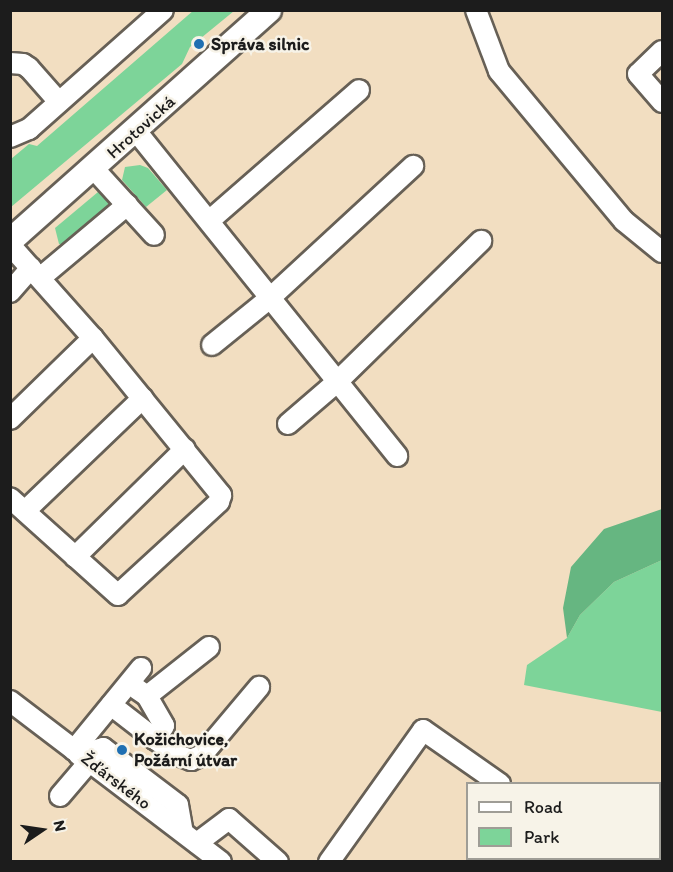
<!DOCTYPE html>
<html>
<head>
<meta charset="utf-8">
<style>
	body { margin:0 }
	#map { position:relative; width:673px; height:872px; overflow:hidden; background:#f2dec1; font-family:Itim,sans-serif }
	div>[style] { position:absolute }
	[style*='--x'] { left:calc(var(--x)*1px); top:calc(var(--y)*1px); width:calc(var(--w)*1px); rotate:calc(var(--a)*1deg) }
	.green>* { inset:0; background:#7dd499 }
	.forest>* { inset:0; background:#66b681 }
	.roads { filter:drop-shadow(2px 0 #676056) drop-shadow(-2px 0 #676056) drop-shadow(0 2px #676056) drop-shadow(0 -2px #676056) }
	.minor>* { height:20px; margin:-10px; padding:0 10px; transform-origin:10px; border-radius:10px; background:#fff }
	.major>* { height:24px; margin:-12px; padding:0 12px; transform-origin:12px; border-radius:12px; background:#fff }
	.dots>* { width:16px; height:16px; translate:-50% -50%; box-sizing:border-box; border:3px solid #f7f3e8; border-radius:50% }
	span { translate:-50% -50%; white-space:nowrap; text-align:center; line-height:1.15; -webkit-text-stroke:5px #f7f3e8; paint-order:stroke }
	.poi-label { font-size:18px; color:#1c1c1c; font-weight:700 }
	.left { translate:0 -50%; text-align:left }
	.street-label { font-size:18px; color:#1c1c1c }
	.frame { position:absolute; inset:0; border:12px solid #1c1c1c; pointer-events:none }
	.legend { position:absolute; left:466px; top:782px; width:195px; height:78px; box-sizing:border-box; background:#f7f3e8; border:2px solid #9f9d96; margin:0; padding:8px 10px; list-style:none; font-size:18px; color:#1c1c1c }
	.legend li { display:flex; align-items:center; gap:12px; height:30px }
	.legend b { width:30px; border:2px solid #9f9d96 }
	.north { position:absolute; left:12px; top:800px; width:60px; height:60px; -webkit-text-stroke:4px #f7f3e8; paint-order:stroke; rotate:77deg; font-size:16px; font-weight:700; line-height:24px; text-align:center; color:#1c1c1c }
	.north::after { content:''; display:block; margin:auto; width:21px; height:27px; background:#1c1c1c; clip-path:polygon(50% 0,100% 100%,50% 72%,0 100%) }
</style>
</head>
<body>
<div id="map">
	<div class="green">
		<div style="clip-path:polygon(194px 10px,234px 11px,190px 47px,182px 64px,11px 207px,11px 159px,29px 144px,37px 146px)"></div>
		<div style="clip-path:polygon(140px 165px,148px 168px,167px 190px,146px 207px,122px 180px,125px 167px)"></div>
		<div style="clip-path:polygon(104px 187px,114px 196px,113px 210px,71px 247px,59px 244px,55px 228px)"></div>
		<div style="clip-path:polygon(662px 560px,662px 712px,524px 685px,527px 665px,567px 638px,580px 615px,614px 582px)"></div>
	</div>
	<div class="forest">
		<div style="clip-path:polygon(662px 509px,662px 560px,614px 582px,580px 615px,567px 638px,563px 608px,571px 567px,604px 529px)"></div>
	</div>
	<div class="roads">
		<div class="minor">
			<div style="--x:476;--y:10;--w:65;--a:69.3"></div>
			<div style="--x:499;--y:71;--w:195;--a:50.2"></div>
			<div style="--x:624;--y:221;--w:49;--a:39.2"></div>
			<div style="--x:662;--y:51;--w:33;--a:136"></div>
			<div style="--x:638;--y:74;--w:37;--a:49"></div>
			<div style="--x:10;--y:63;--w:13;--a:4"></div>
			<div style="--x:23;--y:64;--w:7;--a:34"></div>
			<div style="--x:29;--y:68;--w:45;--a:48.6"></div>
			<div style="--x:136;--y:131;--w:417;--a:51.2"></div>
			<div style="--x:10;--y:137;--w:21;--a:-23"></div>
			<div style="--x:29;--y:129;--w:179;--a:-41.6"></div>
			<div style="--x:94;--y:169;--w:89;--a:47.7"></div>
			<div style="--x:209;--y:221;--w:199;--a:-41.1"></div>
			<div style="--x:10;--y:245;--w:125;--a:48.3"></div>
			<div style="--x:93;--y:338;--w:203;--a:50.8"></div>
			<div style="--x:221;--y:495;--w:7;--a:106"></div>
			<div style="--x:219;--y:502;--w:137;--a:137.4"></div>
			<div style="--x:118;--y:595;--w:145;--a:-138.1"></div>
			<div style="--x:40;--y:278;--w:114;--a:-40"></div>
			<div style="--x:10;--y:292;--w:32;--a:-49"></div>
			<div style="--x:212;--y:345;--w:75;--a:-39"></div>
			<div style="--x:270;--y:298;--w:195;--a:-42.7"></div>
			<div style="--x:10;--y:419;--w:116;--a:-44.3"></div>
			<div style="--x:288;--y:424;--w:65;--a:-40.6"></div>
			<div style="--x:337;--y:382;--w:202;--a:-44.4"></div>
			<div style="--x:25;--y:511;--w:163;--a:-43.8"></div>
			<div style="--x:75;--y:557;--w:154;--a:-44.5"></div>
			<div style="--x:137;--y:689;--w:12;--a:35"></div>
			<div style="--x:147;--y:696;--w:34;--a:60"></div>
			<div style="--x:164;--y:726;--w:16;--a:125"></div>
			<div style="--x:147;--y:696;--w:79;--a:-38.3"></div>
			<div style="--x:10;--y:701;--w:265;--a:37.3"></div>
			<div style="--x:111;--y:705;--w:56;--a:37.7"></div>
			<div style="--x:155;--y:739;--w:28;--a:35"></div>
			<div style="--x:178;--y:755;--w:14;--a:21"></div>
			<div style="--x:191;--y:760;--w:12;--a:-24"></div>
			<div style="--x:202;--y:755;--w:89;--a:-50"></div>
			<div style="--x:74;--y:750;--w:106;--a:-50.7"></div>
			<div style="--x:79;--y:755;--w:25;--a:-16"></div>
			<div style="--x:103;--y:748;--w:94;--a:37.2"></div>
			<div style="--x:178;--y:805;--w:27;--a:80"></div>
			<div style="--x:60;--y:796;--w:45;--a:-49.5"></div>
			<div style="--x:197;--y:843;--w:40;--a:-37"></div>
			<div style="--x:229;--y:819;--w:65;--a:41.3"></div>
			<div style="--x:515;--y:858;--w:4;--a:90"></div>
			<div style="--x:329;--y:862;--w:162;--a:-54.5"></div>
			<div style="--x:423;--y:730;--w:94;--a:35"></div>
		</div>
		<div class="major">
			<div style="--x:10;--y:241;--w:347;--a:-41.7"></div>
		</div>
	</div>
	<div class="dots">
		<div style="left:199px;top:44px;background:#1f6fb2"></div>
		<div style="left:122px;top:750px;background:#1f6fb2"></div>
	</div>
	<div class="poi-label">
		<span class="left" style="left:211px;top:44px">Správa silnic</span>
		<span class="left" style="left:134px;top:750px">Kožichovice,<br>Požární útvar</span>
	</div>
	<div class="street-label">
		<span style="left:141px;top:127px;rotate:-42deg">Hrotovická</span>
		<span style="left:116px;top:781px;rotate:37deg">Žďárského</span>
	</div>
	<div class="frame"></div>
	<ul class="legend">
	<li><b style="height:8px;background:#fff"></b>Road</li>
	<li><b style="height:16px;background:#7dd499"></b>Park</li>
	</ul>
	<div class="north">N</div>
</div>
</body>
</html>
